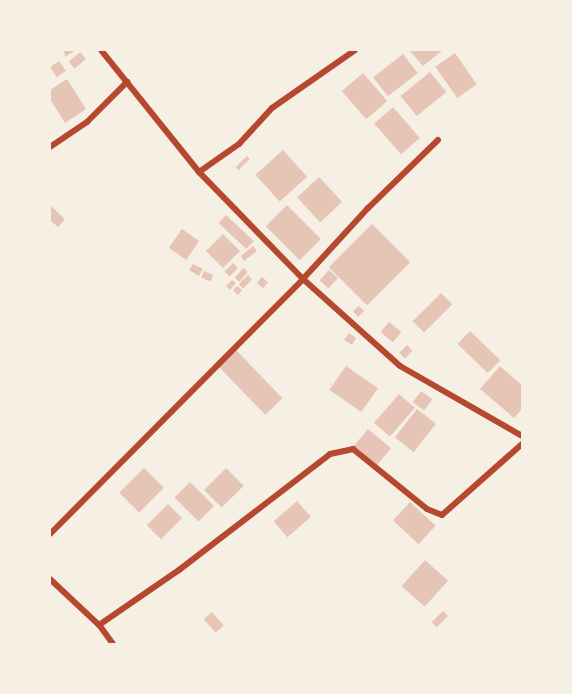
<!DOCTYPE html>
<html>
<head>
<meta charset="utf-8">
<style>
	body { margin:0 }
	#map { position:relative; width:572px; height:694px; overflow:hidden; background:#f6efe4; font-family:Inter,sans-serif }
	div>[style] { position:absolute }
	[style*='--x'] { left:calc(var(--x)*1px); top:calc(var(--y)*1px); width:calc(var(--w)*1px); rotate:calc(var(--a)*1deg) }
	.building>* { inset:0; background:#e6c5b7; transform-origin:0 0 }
	.minor>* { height:6px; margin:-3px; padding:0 3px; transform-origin:3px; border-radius:3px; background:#b5482f }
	span { translate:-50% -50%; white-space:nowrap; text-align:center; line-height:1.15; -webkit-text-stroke:6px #f6efe4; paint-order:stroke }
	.frame { position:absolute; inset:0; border:51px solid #f6efe4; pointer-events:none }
</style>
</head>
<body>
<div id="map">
	<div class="building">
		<div style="clip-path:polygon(64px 50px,76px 50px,65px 57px)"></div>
		<div style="clip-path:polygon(443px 50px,423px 66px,410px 51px,411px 50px)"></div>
		<div style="left:80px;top:52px;width:9px;height:15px;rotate:49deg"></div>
		<div style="left:455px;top:53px;width:38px;height:24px;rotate:55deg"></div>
		<div style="left:403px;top:54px;width:24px;height:38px;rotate:52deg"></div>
		<div style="left:59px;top:61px;width:12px;height:11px;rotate:55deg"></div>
		<div style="left:430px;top:72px;width:26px;height:38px;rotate:51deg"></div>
		<div style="left:363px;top:73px;width:37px;height:28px;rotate:49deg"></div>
		<div style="clip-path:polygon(67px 79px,86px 109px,65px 123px,50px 99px,50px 90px)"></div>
		<div style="left:393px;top:107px;width:41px;height:25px;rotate:49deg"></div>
		<div style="left:283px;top:150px;width:36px;height:37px;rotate:48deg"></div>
		<div style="left:247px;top:156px;width:4px;height:16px;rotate:45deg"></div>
		<div style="left:319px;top:177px;width:34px;height:30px;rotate:47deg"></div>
		<div style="clip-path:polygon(50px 205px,65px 219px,58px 227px,50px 220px)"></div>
		<div style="left:287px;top:205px;width:48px;height:30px;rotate:45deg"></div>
		<div style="left:226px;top:215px;width:38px;height:11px;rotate:43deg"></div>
		<div style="left:372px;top:224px;width:54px;height:61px;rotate:45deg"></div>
		<div style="left:182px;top:229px;width:21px;height:23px;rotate:35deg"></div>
		<div style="left:223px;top:234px;width:24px;height:24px;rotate:45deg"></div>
		<div style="clip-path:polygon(253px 246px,257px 251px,244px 261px,241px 256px)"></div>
		<div style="left:233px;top:263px;width:7px;height:12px;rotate:45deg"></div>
		<div style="clip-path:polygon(193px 264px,203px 269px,199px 276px,189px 270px)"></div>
		<div style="left:243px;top:268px;width:6px;height:13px;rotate:39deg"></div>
		<div style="left:329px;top:270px;width:12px;height:14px;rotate:42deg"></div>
		<div style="left:204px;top:271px;width:10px;height:7px;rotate:24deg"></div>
		<div style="left:248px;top:275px;width:6px;height:13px;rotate:45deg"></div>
		<div style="left:262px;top:277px;width:8px;height:8px;rotate:40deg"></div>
		<div style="clip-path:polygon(232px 280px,236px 283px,230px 290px,226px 286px)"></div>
		<div style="clip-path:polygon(237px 286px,242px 290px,238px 295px,233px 290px)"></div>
		<div style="left:441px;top:293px;width:16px;height:40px;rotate:45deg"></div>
		<div style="clip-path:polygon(359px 306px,364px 311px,358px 317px,353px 311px)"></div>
		<div style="left:389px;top:322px;width:16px;height:13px;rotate:40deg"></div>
		<div style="left:470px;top:331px;width:42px;height:18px;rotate:44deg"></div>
		<div style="clip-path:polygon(349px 333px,356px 338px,352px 345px,344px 340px)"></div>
		<div style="left:407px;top:345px;width:8px;height:11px;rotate:45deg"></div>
		<div style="left:236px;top:350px;width:67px;height:24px;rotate:46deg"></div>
		<div style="left:346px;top:366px;width:39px;height:29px;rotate:35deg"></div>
		<div style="clip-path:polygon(500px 366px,522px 385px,522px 409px,514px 418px,480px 389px)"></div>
		<div style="left:421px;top:391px;width:14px;height:14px;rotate:36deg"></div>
		<div style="left:399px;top:394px;width:21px;height:38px;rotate:41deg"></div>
		<div style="left:417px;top:409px;width:24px;height:36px;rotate:38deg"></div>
		<div style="left:368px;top:429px;width:30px;height:22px;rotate:40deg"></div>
		<div style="left:144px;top:468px;width:28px;height:35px;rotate:45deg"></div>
		<div style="left:226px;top:468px;width:25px;height:31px;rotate:45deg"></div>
		<div style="left:190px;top:482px;width:34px;height:22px;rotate:45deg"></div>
		<div style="left:297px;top:501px;width:21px;height:31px;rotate:49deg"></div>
		<div style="left:410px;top:502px;width:35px;height:25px;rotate:43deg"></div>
		<div style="left:168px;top:504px;width:20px;height:30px;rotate:45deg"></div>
		<div style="left:425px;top:560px;width:31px;height:35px;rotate:42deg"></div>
		<div style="left:443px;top:611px;width:7px;height:16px;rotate:45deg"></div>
		<div style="left:212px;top:612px;width:18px;height:11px;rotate:49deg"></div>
	</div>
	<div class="minor">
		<div style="--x:438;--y:140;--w:98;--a:135.8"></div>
		<div style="--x:368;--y:208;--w:96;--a:132.5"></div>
		<div style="--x:303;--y:279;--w:130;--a:41.9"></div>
		<div style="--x:400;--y:366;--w:141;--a:29.8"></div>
		<div style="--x:50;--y:147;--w:45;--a:-34"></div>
		<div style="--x:87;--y:122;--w:57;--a:-45"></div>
		<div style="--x:199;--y:172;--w:49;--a:-35"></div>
		<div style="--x:239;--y:144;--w:49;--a:-47.5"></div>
		<div style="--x:272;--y:108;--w:101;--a:-34.9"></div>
		<div style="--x:50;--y:534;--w:359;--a:-45.2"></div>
		<div style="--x:303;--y:279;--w:149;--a:-134.2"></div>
		<div style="--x:199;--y:172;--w:156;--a:-128.8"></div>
		<div style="--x:50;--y:579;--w:67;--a:43.2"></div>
		<div style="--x:113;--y:644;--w:24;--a:-126"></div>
		<div style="--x:99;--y:625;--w:97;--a:-34.5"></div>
		<div style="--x:179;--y:570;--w:190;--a:-37.5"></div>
		<div style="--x:330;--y:454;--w:24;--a:-12"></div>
		<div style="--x:353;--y:449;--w:95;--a:39"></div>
		<div style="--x:427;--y:509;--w:16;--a:22"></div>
		<div style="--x:442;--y:515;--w:107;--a:-41.6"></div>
	</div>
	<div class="frame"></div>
</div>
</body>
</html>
